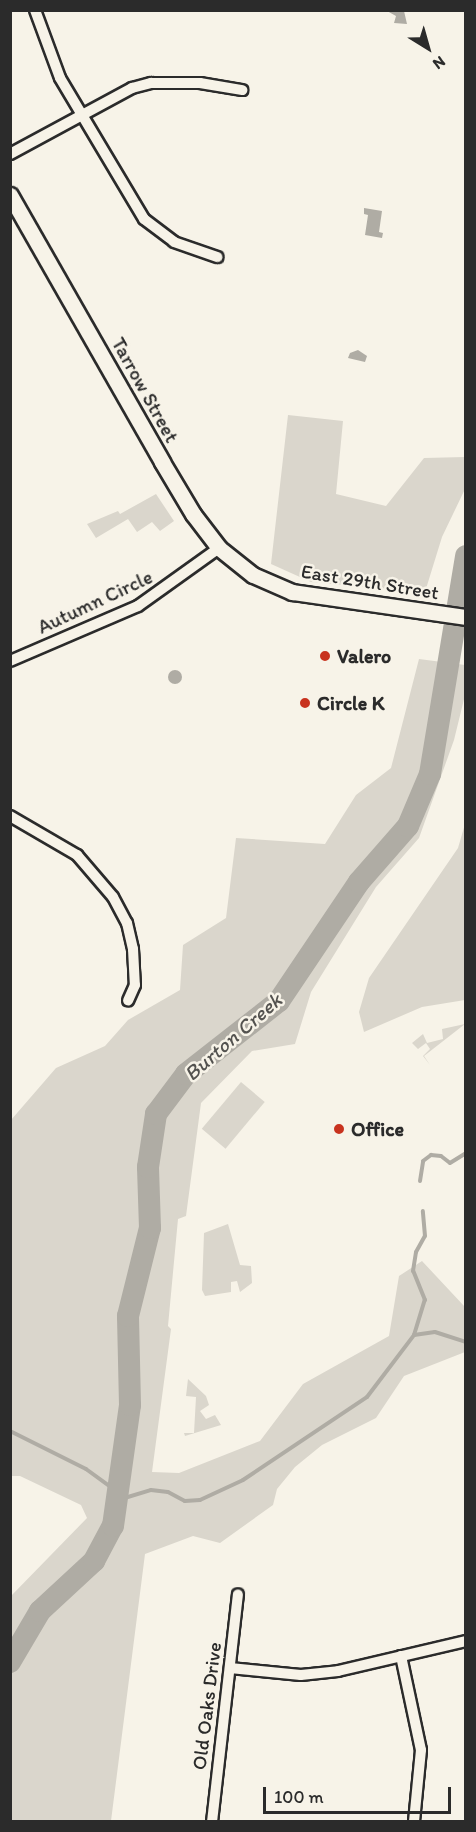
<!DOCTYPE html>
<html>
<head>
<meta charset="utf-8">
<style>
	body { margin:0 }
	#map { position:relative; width:476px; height:1832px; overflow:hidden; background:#f7f3e8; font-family:Itim,sans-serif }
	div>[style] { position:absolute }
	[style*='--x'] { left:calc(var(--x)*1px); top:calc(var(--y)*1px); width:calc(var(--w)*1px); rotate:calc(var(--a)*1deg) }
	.green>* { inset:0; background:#dad6cc; transform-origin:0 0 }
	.water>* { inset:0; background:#afaca4 }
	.round { border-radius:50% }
	.stream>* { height:4px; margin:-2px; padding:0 2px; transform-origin:2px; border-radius:2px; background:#afaca4 }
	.river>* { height:22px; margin:-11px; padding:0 11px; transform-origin:11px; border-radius:11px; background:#afaca4 }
	.roads { filter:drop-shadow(2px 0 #2b2b2b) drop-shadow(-2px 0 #2b2b2b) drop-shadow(0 2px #2b2b2b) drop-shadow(0 -2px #2b2b2b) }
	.minor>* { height:10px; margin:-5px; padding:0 5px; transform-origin:5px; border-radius:5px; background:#f7f3e8 }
	.secondary>* { height:15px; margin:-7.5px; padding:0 7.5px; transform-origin:7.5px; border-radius:7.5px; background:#f7f3e8 }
	.dots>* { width:16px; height:16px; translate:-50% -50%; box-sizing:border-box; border:3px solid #f7f3e8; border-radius:50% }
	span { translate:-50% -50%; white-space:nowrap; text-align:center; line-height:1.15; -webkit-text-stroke:5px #f7f3e8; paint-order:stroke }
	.street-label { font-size:20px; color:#2b2b2b }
	.poi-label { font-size:20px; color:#2b2b2b; font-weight:700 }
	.left { translate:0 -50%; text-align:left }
	.water-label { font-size:21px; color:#53524f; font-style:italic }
	.frame { position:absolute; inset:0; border:12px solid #2b2b2b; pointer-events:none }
	.north { position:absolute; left:398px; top:18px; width:60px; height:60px; -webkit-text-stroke:4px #f7f3e8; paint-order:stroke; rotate:143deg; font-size:16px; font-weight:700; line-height:24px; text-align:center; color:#2b2b2b }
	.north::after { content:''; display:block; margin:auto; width:21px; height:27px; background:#2b2b2b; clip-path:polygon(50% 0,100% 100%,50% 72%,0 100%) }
	.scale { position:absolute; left:263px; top:1787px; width:188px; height:27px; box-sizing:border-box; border:3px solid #2b2b2b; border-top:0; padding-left:8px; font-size:18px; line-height:21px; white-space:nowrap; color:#2b2b2b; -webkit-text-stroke:4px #f7f3e8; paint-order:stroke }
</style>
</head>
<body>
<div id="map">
	<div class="green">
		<div style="clip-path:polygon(288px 415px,343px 421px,336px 494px,386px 506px,424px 458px,465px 457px,465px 489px,442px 537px,425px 592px,311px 582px,271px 564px)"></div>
		<div style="clip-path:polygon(156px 494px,174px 521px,160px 531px,152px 522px,137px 532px,128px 519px,96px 538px,87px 524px,118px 511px,120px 514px)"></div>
		<div style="clip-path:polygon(419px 659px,465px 665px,466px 691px,454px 740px,419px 838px,376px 887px,311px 992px,295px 1044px,252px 1051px,201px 1103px,186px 1216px,178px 1219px,168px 1326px,171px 1329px,152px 1472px,179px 1473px,260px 1441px,303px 1384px,389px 1336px,399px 1276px,422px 1261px,465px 1307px,465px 1352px,404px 1376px,376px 1418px,322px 1445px,295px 1467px,277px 1489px,273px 1505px,220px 1543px,193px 1536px,145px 1554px,111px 1821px,11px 1821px,11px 1596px,87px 1518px,81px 1505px,20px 1476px,11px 1476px,11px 1120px,56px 1068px,105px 1046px,128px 1020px,180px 990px,183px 945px,226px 918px,236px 838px,325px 844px,356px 795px,391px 768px)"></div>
		<div style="clip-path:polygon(465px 824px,465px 1000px,422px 1007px,364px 1032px,359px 1012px,369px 978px,458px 848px)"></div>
		<div style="clip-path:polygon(465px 1024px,424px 1056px,430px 1065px,423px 1056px,430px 1049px,426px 1043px,418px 1049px,412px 1043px,423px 1034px,427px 1043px,443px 1039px,442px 1029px)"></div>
		<div style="left:241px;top:1082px;width:31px;height:61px;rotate:40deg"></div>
		<div style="clip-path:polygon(228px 1224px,240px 1265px,251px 1266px,252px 1283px,240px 1292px,237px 1281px,231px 1282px,231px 1292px,205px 1296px,202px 1290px,204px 1233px)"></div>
		<div style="clip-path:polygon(188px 1379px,206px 1396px,209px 1405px,200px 1411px,206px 1419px,215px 1415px,221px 1425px,185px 1436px,184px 1433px,194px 1433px,196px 1397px,186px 1396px)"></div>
	</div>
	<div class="water">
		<div style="clip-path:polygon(387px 11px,404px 11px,407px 24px,394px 23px,396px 16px)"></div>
		<div style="clip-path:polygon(364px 208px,382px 211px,379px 232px,383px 233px,382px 238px,365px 235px,368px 215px,364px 214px)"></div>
		<div style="clip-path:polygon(358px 350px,367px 356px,365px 362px,348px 358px,350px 353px)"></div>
		<div class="round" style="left:168px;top:670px;width:14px;height:14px"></div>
	</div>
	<div class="stream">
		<div style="--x:420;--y:1181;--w:20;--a:-81"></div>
		<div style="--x:423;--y:1161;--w:10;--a:-37"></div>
		<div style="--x:431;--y:1155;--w:10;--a:6"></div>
		<div style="--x:441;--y:1156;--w:11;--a:38"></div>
		<div style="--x:450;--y:1163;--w:19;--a:-32"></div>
		<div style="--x:414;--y:1335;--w:37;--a:-73"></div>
		<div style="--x:425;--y:1300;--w:31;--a:-112"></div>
		<div style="--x:413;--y:1271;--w:19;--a:-81"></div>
		<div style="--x:416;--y:1252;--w:18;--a:-61"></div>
		<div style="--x:425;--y:1236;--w:25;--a:-95"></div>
		<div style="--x:10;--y:1431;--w:85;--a:26.6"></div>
		<div style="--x:86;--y:1469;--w:41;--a:36"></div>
		<div style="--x:118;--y:1500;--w:34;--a:-17"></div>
		<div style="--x:151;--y:1490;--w:17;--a:7"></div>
		<div style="--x:168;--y:1492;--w:19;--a:28"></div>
		<div style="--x:185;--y:1501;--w:15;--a:-4"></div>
		<div style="--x:200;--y:1500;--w:47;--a:-24.9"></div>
		<div style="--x:243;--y:1480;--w:149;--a:-33.8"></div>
		<div style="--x:367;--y:1397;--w:78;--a:-52.8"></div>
		<div style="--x:414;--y:1335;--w:21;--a:-8"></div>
		<div style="--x:435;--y:1332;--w:33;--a:18"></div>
	</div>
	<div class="river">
		<div style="--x:10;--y:1662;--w:59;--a:-59.5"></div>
		<div style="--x:40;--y:1611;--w:74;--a:-42.8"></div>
		<div style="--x:94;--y:1561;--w:40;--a:-62"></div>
		<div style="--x:113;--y:1526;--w:122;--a:-82"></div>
		<div style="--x:130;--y:1405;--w:89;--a:-91.3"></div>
		<div style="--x:128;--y:1316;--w:91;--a:-76"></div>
		<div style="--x:150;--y:1228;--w:61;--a:-91.9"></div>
		<div style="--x:148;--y:1167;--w:54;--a:-81.4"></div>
		<div style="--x:156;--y:1114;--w:50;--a:-53.1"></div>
		<div style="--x:186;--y:1074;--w:118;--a:-38.1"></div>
		<div style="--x:279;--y:1001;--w:143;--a:-56.1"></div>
		<div style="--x:359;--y:882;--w:74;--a:-48.8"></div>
		<div style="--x:408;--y:826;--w:56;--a:-67.1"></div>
		<div style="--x:430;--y:774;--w:221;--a:-80.6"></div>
	</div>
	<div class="roads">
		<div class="minor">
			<div style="--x:35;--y:10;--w:72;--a:69.8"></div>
			<div style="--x:60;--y:78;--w:164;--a:59.2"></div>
			<div style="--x:144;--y:219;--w:38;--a:37"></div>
			<div style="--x:174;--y:242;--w:46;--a:19.2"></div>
			<div style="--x:10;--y:154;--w:139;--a:-28.4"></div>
			<div style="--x:132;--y:88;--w:20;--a:-15"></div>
			<div style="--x:151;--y:83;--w:49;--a:0"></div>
			<div style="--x:200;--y:83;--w:43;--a:9.5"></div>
			<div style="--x:10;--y:661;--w:139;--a:-23.3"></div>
			<div style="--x:138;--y:606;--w:100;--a:-35.6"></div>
			<div style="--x:10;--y:816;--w:78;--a:30.2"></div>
			<div style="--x:77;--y:855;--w:55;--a:49.4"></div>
			<div style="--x:113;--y:897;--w:30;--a:62"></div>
			<div style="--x:127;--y:923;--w:27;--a:77"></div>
			<div style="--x:133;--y:949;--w:36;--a:87"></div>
			<div style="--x:135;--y:985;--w:17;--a:114"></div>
			<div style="--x:401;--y:1656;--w:96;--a:78"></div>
			<div style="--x:421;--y:1750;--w:72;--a:95.6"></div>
			<div style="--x:230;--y:1668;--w:71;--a:5.6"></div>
			<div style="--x:301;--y:1675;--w:37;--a:-6"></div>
			<div style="--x:338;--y:1671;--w:131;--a:-13.2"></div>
			<div style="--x:212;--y:1822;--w:229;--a:-83.5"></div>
		</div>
		<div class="secondary">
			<div style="--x:10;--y:195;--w:307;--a:60.3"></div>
			<div style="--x:162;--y:462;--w:61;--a:59.2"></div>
			<div style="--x:193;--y:514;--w:43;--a:52.6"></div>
			<div style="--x:219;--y:548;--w:43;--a:38.5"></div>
			<div style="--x:253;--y:575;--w:43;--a:23.6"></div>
			<div style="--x:292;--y:592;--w:176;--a:8.2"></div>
		</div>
	</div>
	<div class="dots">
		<div style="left:325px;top:656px;background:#c8321e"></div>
		<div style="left:305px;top:703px;background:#c8321e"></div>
		<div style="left:339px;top:1129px;background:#c8321e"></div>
	</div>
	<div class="street-label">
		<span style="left:145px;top:390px;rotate:61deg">Tarrow Street</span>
		<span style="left:370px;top:582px;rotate:9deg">East 29th Street</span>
		<span style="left:95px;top:602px;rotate:-25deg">Autumn Circle</span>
		<span style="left:207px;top:1706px;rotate:-83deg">Old Oaks Drive</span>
	</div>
	<div class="poi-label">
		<span class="left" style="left:337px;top:656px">Valero</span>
		<span class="left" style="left:317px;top:703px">Circle K</span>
		<span class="left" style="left:351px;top:1129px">Office</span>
	</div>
	<div class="water-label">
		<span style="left:233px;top:1037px;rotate:-41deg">Burton Creek</span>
	</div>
	<div class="frame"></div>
	<div class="north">N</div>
	<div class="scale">100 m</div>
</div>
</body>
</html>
